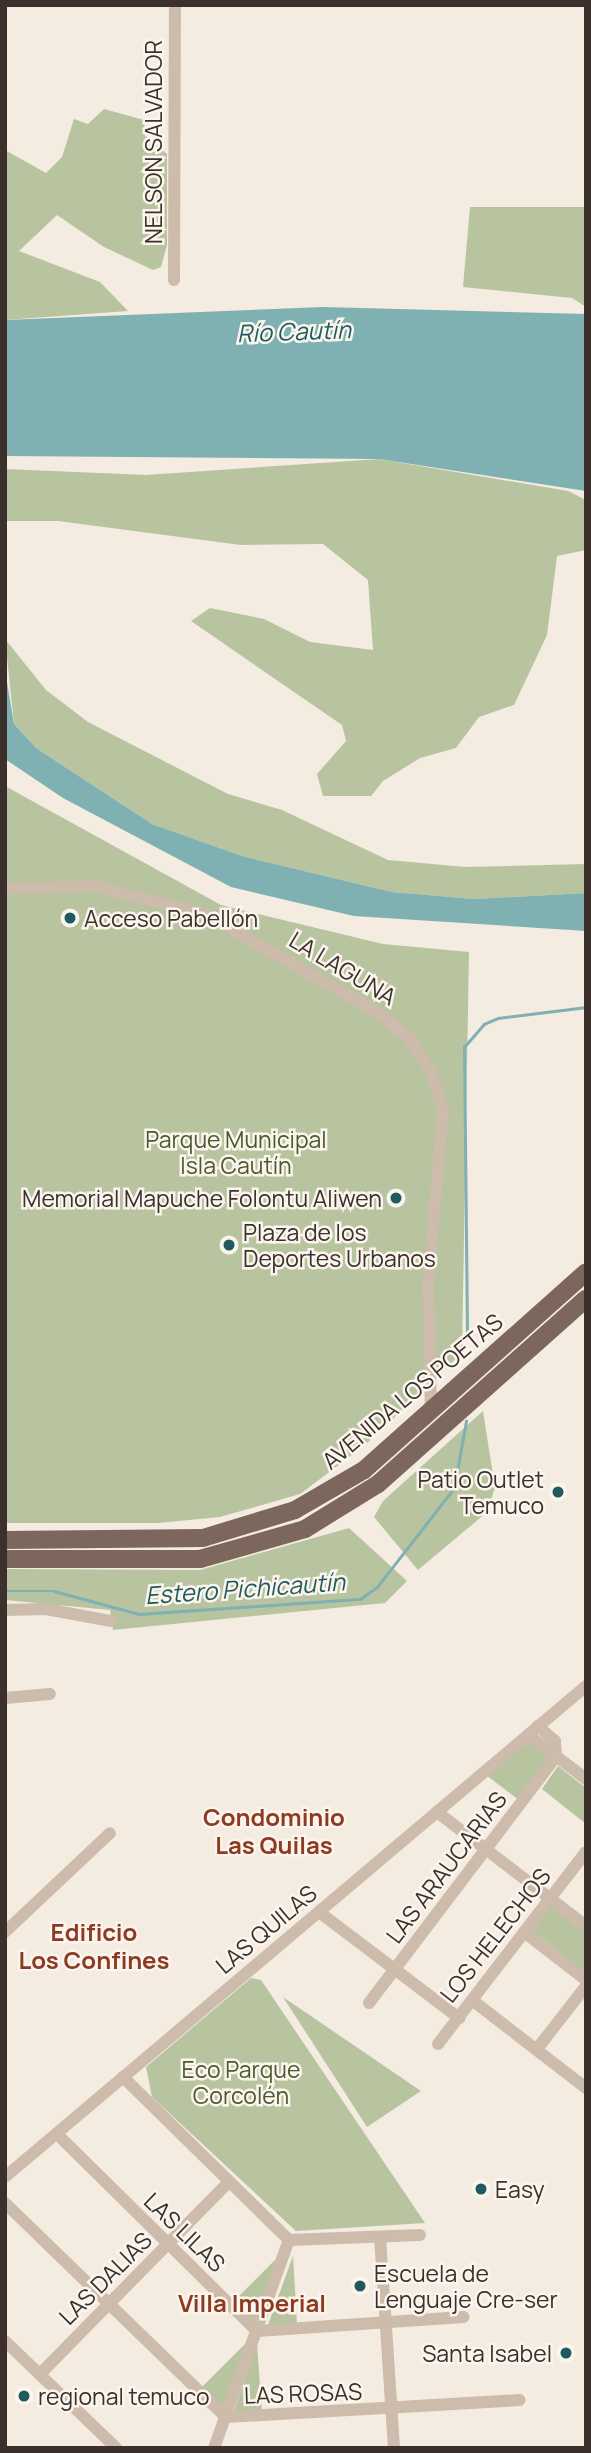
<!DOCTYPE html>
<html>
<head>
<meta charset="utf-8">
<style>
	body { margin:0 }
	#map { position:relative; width:591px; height:2453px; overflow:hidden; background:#f4ebe1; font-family:Manrope,sans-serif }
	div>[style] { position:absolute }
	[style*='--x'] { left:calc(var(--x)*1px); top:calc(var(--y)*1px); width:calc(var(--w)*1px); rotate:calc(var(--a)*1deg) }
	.green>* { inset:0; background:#b8c4a0 }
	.water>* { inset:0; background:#7fb0b2 }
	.stream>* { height:2.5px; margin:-1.25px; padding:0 1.25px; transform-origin:1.25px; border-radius:1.25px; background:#7fb0b2 }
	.minor>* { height:12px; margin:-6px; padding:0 6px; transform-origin:6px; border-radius:6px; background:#cdbbac }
	.primary>* { height:18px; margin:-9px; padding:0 9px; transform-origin:9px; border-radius:9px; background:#7d675c }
	.dots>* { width:19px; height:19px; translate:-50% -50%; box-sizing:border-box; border:4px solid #fbf5ee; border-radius:50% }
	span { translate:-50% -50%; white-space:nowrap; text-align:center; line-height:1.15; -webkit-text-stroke:5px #fbf5ee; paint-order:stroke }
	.street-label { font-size:23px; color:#3b302b }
	.poi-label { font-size:23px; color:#3b302b }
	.left { translate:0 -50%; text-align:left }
	.right { translate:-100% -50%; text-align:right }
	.park-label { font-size:23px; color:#4a5a2e }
	.water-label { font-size:24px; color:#1f5a5e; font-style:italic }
	.neighbourhood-label { font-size:24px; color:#8c3b22; font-weight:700 }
	.frame { position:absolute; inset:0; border:7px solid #3b302b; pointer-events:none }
</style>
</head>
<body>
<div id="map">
	<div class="green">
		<div style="clip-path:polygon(104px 109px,144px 120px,145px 136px,167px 154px,167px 245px,161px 267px,153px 270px,104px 247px,57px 215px,19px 251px,100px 282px,128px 311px,5px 320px,5px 150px,46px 173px,62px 157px,74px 119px,88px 124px)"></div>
		<div style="clip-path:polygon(470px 207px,586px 207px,586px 307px,572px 298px,463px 287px)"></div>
		<div style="clip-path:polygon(379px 459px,568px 491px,586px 500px,586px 550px,557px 556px,547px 635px,514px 705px,479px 717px,456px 748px,420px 758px,383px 781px,371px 796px,323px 796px,317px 774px,346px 741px,342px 725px,191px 621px,210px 608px,264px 619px,310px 642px,373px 650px,368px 580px,323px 544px,241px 545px,58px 521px,5px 521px,5px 469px,146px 475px)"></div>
		<div style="clip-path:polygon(5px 639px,46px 690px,88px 722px,228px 794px,282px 810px,388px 860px,465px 867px,586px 864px,586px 893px,474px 899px,392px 892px,242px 856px,152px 824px,36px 748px,14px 724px)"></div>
		<div style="clip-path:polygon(5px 786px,221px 905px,383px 944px,469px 952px,462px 1353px,364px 1446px,300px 1494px,220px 1517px,158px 1523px,5px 1523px)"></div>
		<div style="clip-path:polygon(483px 1411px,495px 1488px,486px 1513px,418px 1570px,374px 1517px,383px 1501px)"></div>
		<div style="clip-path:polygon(349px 1528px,407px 1581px,385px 1603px,113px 1630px,110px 1610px,5px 1600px,5px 1569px,200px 1570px)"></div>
		<div style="clip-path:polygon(527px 1740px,551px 1758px,519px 1800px,486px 1775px)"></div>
		<div style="clip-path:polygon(558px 1766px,586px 1788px,586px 1824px,542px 1789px)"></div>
		<div style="clip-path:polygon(551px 1902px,586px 1929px,586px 1973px,530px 1929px)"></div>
		<div style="clip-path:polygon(251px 1978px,261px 1980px,425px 2223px,296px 2231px,152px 2097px,146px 2067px)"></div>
		<div style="clip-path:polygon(283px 1997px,421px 2091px,367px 2127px)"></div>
		<div style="clip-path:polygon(280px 2255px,255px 2322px,234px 2301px)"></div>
		<div style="clip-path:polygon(293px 2256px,297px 2324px,268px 2325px)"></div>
		<div style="clip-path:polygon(247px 2342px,222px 2409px,201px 2388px)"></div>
		<div style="clip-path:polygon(257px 2344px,262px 2413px,233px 2414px)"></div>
	</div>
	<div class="water">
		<div style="clip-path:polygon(323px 307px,586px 314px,586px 491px,379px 459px,5px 456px,5px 320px)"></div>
		<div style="clip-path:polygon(5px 670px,14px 724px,36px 748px,152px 824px,242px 856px,392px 892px,474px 899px,586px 893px,586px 931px,354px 916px,231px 887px,63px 798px,5px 759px)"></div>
	</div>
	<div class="stream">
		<div style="--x:467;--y:1332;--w:285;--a:-90.6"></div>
		<div style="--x:464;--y:1047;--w:30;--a:-49"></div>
		<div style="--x:484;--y:1024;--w:15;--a:-23"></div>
		<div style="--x:498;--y:1018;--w:89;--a:-7.1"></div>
		<div style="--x:5;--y:1591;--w:49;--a:0"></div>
		<div style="--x:54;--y:1591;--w:88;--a:15.1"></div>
		<div style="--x:139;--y:1614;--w:222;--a:-3.9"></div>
		<div style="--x:360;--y:1599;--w:21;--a:-35"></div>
		<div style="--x:377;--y:1587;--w:125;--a:-52.1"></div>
		<div style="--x:454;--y:1488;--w:68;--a:-79.8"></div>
	</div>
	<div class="minor">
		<div style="--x:174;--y:280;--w:275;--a:-89.8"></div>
		<div style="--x:5;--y:889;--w:89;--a:-1.9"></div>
		<div style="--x:94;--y:886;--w:114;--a:14.2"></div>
		<div style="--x:205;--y:914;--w:198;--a:29.7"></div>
		<div style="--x:377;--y:1012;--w:41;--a:39.1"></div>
		<div style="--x:409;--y:1038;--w:40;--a:57.1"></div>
		<div style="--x:431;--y:1072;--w:41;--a:72.9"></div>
		<div style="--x:443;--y:1111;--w:171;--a:95"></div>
		<div style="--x:428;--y:1281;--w:130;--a:88.7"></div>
		<div style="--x:5;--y:1610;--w:41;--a:-1.4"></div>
		<div style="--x:46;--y:1609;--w:65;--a:10.6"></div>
		<div style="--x:5;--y:1698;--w:45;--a:-5.1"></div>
		<div style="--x:528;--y:1735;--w:73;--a:37.2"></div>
		<div style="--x:437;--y:1812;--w:188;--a:37.4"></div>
		<div style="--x:319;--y:1912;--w:176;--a:37.1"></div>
		<div style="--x:5;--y:1932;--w:144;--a:-43.3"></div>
		<div style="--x:524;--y:1932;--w:78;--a:37.7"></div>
		<div style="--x:472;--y:2000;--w:144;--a:37.7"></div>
		<div style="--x:369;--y:2003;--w:309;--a:-52.8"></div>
		<div style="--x:556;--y:1757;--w:16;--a:-94"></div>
		<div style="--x:555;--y:1741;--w:23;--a:-139"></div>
		<div style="--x:438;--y:2044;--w:242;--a:-52.4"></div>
		<div style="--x:537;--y:2049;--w:80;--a:-52.1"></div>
		<div style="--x:123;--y:2077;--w:233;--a:44.5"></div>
		<div style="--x:289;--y:2240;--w:131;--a:-2.2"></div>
		<div style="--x:57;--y:2134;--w:281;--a:44.6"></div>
		<div style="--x:257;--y:2331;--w:207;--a:-3.9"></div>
		<div style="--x:5;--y:2177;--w:761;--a:-40.2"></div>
		<div style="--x:5;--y:2203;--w:308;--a:44.1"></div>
		<div style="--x:226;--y:2417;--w:294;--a:-3.3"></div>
		<div style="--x:380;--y:2237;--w:211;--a:86.2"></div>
		<div style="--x:5;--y:2341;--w:154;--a:43.9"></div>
		<div style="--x:40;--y:2374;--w:269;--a:-45.5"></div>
		<div style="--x:214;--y:2448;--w:221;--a:-70.2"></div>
	</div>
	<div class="primary">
		<div style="--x:5;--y:1540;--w:198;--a:-0.6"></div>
		<div style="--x:203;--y:1538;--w:96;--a:-16.9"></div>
		<div style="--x:295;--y:1510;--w:80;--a:-30.1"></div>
		<div style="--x:364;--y:1470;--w:297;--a:-41.7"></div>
		<div style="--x:5;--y:1559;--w:195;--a:0"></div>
		<div style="--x:200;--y:1559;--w:109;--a:-15.9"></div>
		<div style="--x:305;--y:1529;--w:86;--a:-31.7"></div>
		<div style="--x:378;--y:1484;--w:278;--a:-41.7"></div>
	</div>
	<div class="dots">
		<div style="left:70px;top:918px;background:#1f5a5e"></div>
		<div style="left:396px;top:1198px;background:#1f5a5e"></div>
		<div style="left:229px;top:1245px;background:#1f5a5e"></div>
		<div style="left:558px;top:1492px;background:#1f5a5e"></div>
		<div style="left:481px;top:2189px;background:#1f5a5e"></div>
		<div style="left:360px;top:2286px;background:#1f5a5e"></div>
		<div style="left:566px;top:2353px;background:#1f5a5e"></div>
		<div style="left:24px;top:2396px;background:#1f5a5e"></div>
	</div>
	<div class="street-label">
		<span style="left:153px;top:142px;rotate:-90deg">NELSON SALVADOR</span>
		<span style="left:343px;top:968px;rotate:31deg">LA LAGUNA</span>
		<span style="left:412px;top:1391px;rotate:-40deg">AVENIDA LOS POETAS</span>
		<span style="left:446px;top:1867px;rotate:-53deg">LAS ARAUCARIAS</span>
		<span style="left:266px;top:1929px;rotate:-40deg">LAS QUILAS</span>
		<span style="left:495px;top:1935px;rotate:-52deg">LOS HELECHOS</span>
		<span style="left:185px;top:2232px;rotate:44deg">LAS LILAS</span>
		<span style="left:105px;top:2278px;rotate:-45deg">LAS DALIAS</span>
		<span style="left:303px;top:2393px;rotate:-2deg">LAS ROSAS</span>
	</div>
	<div class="poi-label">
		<span class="left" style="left:84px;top:918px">Acceso Pabellón</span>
		<span class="right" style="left:382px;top:1198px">Memorial Mapuche Folontu Aliwen</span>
		<span class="left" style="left:243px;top:1245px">Plaza de los<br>Deportes Urbanos</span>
		<span class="right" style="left:544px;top:1492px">Patio Outlet<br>Temuco</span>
		<span class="left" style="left:495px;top:2189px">Easy</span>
		<span class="left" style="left:374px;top:2286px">Escuela de<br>Lenguaje Cre-ser</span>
		<span class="right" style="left:552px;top:2353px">Santa Isabel</span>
		<span class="left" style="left:38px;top:2396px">regional temuco</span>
	</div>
	<div class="park-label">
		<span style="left:236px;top:1152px">Parque Municipal<br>Isla Cautín</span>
		<span style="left:241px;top:2082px">Eco Parque<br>Corcolén</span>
	</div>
	<div class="water-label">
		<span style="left:294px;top:331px;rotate:-2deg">Río Cautín</span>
		<span style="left:245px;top:1588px;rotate:-4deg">Estero Pichicautín</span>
	</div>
	<div class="neighbourhood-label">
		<span style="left:274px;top:1831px">Condominio<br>Las Quilas</span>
		<span style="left:94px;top:1946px">Edificio<br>Los Confines</span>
		<span style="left:252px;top:2303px">Villa Imperial</span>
	</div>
	<div class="frame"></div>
</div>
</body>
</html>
